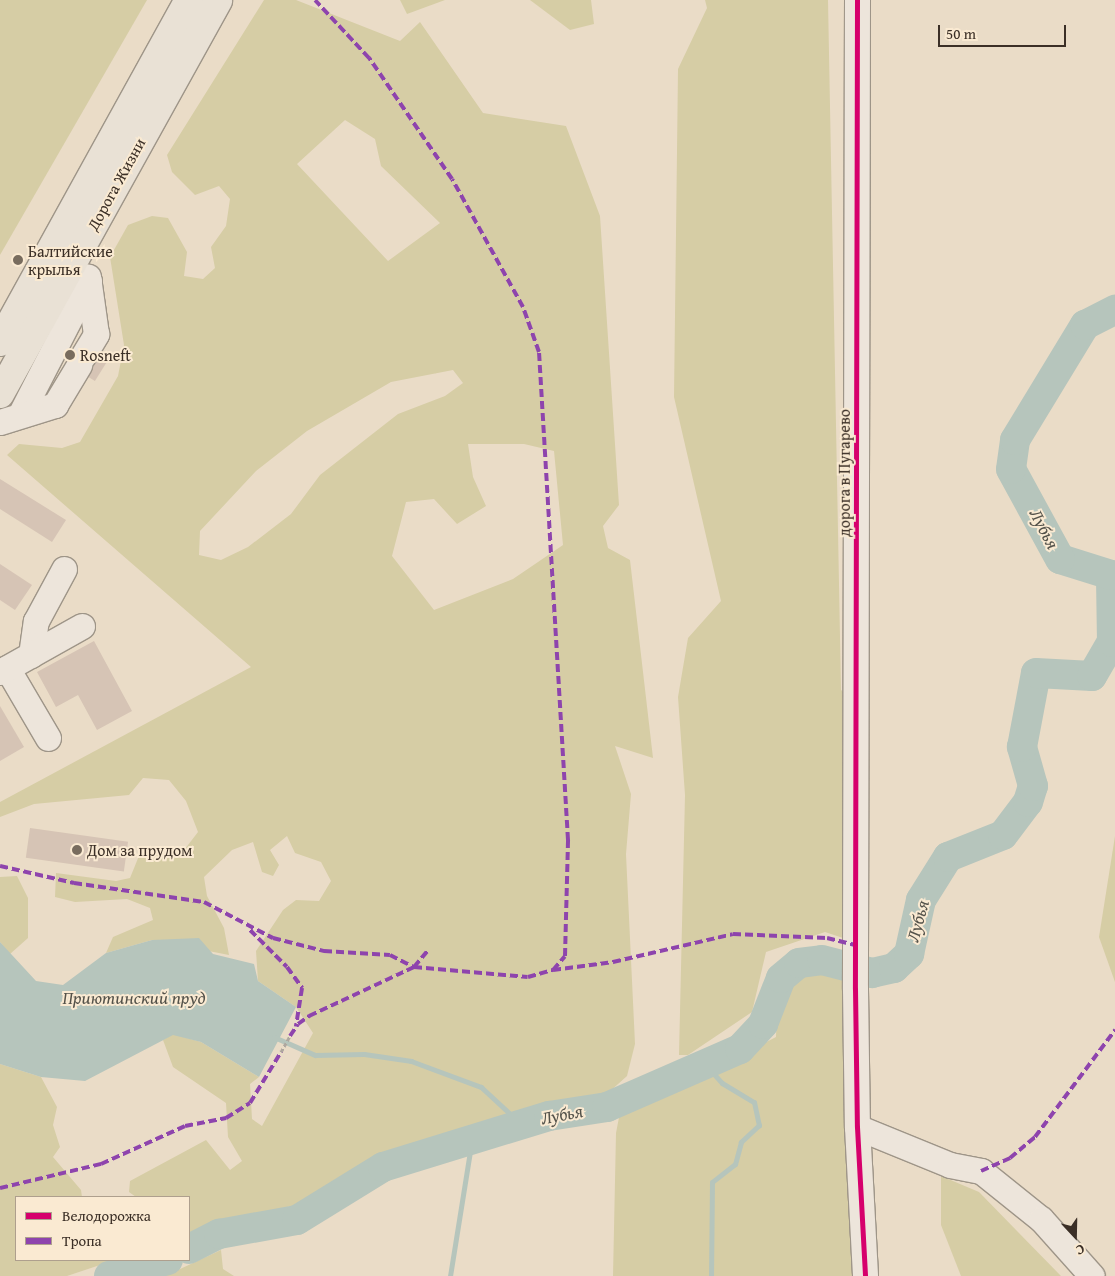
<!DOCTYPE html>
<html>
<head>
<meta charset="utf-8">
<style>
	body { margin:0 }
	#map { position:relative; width:1115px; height:1276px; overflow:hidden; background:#eadcc7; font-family:"Gentium Book Plus",serif }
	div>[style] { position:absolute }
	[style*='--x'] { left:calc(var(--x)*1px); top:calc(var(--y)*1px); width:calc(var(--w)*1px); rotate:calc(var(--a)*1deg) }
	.green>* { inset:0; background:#d6cda5 }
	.water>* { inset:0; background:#b6c5bc }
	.stream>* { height:5px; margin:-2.5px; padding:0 2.5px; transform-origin:2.5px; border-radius:2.5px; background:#b6c5bc }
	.river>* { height:30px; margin:-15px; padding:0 15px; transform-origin:15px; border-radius:15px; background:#b6c5bc }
	.building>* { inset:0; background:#d6c4b5; transform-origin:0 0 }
	.path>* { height:3px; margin-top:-1.5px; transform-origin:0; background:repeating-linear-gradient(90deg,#aea79f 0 4px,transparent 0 6.5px) }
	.roads { filter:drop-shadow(1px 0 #9e9588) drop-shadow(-1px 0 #9e9588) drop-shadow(0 1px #9e9588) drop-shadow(0 -1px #9e9588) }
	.minor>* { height:25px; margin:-12.5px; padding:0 12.5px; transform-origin:12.5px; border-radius:12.5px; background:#ede5db }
	.major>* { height:28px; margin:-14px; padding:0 14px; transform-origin:14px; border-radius:14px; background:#e9e1d5 }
	.quiet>* { height:4px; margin-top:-2px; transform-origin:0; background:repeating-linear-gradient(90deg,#8e44ad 0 8px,transparent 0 12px) }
	.cycleway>* { height:5px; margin:-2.5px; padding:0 2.5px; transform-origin:2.5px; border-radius:2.5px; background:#d6006c }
	.dots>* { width:14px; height:14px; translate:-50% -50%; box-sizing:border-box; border:2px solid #faead2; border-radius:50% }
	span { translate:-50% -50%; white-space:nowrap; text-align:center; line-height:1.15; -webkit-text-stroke:4px #faead2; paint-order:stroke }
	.street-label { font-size:16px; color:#3b2f26 }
	.poi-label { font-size:16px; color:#3b2f26 }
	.left { translate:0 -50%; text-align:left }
	.water-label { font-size:18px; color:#54524a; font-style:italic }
	.legend { position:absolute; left:15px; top:1196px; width:175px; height:65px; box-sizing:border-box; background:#faead2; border:1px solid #ae9f8d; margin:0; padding:6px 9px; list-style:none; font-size:15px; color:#3b2f26 }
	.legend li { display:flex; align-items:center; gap:10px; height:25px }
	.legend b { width:25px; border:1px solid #ae9f8d }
	.north { position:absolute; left:1050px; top:1211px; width:50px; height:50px; -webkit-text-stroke:4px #faead2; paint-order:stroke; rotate:159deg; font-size:14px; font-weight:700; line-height:20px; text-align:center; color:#3b2f26 }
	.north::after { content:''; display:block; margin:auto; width:18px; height:22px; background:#3b2f26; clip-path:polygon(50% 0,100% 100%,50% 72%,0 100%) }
	.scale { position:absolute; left:938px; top:25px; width:128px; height:22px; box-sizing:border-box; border:2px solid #3b2f26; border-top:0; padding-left:6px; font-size:15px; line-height:18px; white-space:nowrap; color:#3b2f26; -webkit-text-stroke:4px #faead2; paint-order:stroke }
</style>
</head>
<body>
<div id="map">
	<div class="green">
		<div style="clip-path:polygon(0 0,147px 0,0 255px)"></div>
		<div style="clip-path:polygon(evenodd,264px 0,296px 0,400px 41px,420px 22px,483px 113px,566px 126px,600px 216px,619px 505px,603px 526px,608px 548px,630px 560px,653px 758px,615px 746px,631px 794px,626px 854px,635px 1044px,627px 1076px,608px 1093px,468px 1128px,382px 1157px,296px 1205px,218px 1223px,189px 1237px,189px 1197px,136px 1197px,129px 1192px,130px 1181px,206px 1140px,230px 1170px,242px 1161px,228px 1137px,226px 1103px,173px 1067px,163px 1040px,173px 1034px,201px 1042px,259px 1077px,250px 1084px,252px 1119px,262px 1126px,313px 1033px,296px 1007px,258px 981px,256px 951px,283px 910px,296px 900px,319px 901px,331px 881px,321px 862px,295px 853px,287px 836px,270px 850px,279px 865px,273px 876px,262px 872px,253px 842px,232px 850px,204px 877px,207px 896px,224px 928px,229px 955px,152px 940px,106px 953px,113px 937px,153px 920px,150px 908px,127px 899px,75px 902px,55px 897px,56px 873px,116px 881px,130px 878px,143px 846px,178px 858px,198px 832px,186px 801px,169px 780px,143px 778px,129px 795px,34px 804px,0 817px,0 802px,251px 667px,7px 455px,19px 444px,62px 448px,80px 442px,118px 376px,124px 345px,110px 257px,128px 225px,152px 216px,168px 218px,187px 252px,184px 276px,203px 279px,215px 268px,211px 247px,226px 226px,230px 199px,219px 186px,195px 195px,172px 172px,167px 155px,264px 0,345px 120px,375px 139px,381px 166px,440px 223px,388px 261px,297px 164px,345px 120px,264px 0,453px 370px,463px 383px,445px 396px,398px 414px,320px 475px,291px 514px,248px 547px,221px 560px,199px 555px,200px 531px,256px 471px,307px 431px,391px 382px,453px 370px,264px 0,468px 444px,524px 444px,554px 451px,563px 545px,513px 579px,434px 610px,392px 556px,406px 502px,434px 499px,457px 524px,486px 506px,473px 477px,468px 444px)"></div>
		<div style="clip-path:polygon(400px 0,445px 0,407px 14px)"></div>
		<div style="clip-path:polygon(530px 0,591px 0,594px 24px,570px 30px)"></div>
		<div style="clip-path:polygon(705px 0,828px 0,841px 690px,847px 695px,846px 939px,825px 932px,766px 952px,752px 1012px,688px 1055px,679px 1055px,685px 795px,678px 697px,688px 638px,721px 601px,674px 397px,678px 69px,707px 8px)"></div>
		<div style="clip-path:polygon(1115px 836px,1115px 982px,1099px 937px)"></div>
		<div style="clip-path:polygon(17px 876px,28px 898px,28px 938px,10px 954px,0 942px,0 877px)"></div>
		<div style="clip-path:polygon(815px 967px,846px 981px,859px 1276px,613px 1276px,616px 1133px,621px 1107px,685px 1084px,776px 1037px,777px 1004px,789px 977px)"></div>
		<div style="clip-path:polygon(0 1064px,41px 1077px,57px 1107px,53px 1125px,60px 1147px,53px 1157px,81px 1190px,82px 1197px,16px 1197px,16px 1260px,115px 1260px,67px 1276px,0 1276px)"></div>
		<div style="clip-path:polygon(941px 1176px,979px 1192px,1061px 1276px,961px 1276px,941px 1225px)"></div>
		<div style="clip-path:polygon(221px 1250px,223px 1269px,234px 1276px,165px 1276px)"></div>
	</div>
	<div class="water">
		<div style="clip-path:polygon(199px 938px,213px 954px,254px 964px,258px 981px,296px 1007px,259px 1077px,201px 1042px,173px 1035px,85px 1081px,41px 1077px,0 1064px,0 942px,36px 981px,63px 985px,106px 953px,152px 940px)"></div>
	</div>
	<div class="stream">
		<div style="--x:274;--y:1037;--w:45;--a:23.7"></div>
		<div style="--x:315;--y:1055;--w:49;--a:-1.2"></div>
		<div style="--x:364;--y:1054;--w:48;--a:8.5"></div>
		<div style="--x:411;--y:1061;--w:75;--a:20.4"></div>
		<div style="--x:481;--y:1087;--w:54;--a:42.8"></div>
		<div style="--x:704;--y:1063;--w:27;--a:48"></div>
		<div style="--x:722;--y:1083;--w:37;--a:31"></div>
		<div style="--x:754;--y:1102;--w:24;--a:78"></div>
		<div style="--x:759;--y:1125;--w:25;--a:137"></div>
		<div style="--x:741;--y:1142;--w:23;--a:105"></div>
		<div style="--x:735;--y:1164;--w:29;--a:142"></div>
		<div style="--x:712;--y:1182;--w:94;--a:90.6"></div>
		<div style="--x:450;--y:1276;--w:139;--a:-80.9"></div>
	</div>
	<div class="river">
		<div style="--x:189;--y:1249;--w:34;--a:-27"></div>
		<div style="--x:219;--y:1234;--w:79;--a:-10.2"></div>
		<div style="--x:297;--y:1220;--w:101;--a:-31.6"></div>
		<div style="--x:383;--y:1167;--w:174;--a:-17.1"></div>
		<div style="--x:549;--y:1116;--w:59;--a:-8.8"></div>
		<div style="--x:607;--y:1107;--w:145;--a:-23.6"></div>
		<div style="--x:740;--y:1049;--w:34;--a:-47"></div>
		<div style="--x:763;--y:1024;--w:49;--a:-68.6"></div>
		<div style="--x:781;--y:978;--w:23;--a:-40"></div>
		<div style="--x:799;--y:963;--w:23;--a:-7"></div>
		<div style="--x:822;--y:960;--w:52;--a:14.6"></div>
		<div style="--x:872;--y:973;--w:23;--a:-13"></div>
		<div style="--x:894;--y:968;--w:21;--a:-43"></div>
		<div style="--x:909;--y:954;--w:55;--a:-77.5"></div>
		<div style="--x:921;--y:900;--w:51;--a:-57.9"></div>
		<div style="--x:948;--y:857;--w:59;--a:-21.8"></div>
		<div style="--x:1003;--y:835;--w:41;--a:-52.9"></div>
		<div style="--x:1028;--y:802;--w:17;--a:-73"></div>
		<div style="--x:1033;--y:786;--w:41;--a:-105.8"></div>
		<div style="--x:1022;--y:747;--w:75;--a:-79.3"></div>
		<div style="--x:1036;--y:673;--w:56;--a:3.1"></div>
		<div style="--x:1092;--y:676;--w:39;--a:-60"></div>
		<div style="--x:1112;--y:642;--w:67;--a:-90.9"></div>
		<div style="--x:1111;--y:575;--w:53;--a:-162.6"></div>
		<div style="--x:1060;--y:559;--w:102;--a:-118.6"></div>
		<div style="--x:1011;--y:469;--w:29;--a:-82"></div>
		<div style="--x:1015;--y:440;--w:135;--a:-58.7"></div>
		<div style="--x:1085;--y:325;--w:34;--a:-27"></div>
		<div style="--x:109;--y:1276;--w:61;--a:-15.2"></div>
	</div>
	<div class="building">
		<div style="left:100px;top:356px;width:9px;height:24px;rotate:32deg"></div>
		<div style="clip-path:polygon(0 479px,66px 520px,52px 542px,0 509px)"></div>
		<div style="clip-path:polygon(0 564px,32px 585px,15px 610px,0 600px)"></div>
		<div style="clip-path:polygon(94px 641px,132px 711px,97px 730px,78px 695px,56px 707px,37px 672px)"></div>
		<div style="clip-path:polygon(0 706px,24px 747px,0 761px)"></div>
		<div style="left:30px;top:828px;width:99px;height:30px;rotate:8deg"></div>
	</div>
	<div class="path">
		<div style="--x:281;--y:1052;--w:18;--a:-61"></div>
	</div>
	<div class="roads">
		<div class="minor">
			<div style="--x:857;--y:0;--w:989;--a:90.12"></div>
			<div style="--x:855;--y:989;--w:138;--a:89.2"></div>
			<div style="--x:857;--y:1127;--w:149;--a:86.9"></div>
			<div style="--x:83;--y:356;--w:26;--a:-59"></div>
			<div style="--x:96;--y:334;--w:58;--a:-98"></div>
			<div style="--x:20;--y:415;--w:151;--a:-62.8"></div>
			<div style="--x:0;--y:422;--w:58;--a:-17.2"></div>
			<div style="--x:55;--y:405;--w:47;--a:-59"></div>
			<div style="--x:31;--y:655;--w:34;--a:-82"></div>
			<div style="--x:36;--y:621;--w:59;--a:-61.7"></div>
			<div style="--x:7;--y:668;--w:81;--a:59.6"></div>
			<div style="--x:0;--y:672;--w:94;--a:-29.3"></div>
			<div style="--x:857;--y:1127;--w:100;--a:22.2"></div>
			<div style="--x:950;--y:1165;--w:32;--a:11"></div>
			<div style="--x:981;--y:1171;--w:77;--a:38.7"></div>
			<div style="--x:1041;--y:1219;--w:76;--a:48.2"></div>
		</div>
		<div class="major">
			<div style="--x:0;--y:342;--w:391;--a:-61.1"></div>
			<div style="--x:0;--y:394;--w:450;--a:-61"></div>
		</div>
	</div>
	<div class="quiet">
		<div style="--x:0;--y:866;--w:76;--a:12.9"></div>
		<div style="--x:74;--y:883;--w:131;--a:8.3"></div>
		<div style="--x:204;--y:902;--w:78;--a:27.6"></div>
		<div style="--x:273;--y:938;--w:53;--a:14.3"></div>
		<div style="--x:324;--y:951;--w:66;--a:3.5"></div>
		<div style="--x:390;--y:955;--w:27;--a:27"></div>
		<div style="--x:414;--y:967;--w:114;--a:5"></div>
		<div style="--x:528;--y:977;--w:26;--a:-16"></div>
		<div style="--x:553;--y:970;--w:18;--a:-49"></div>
		<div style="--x:565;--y:956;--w:116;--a:-88.5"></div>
		<div style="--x:568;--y:840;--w:489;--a:-93.4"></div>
		<div style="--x:539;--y:352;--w:48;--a:-109.6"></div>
		<div style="--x:523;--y:307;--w:146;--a:-119"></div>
		<div style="--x:452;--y:179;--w:147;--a:-124.4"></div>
		<div style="--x:369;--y:58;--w:79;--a:-133"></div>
		<div style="--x:250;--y:930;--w:52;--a:45"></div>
		<div style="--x:287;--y:967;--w:26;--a:54"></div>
		<div style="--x:302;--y:988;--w:39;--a:99"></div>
		<div style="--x:553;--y:970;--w:61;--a:-7.6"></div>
		<div style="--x:613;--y:962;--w:123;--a:-13.1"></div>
		<div style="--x:733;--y:934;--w:94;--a:2.4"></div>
		<div style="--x:827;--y:938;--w:29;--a:14"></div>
		<div style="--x:290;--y:1036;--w:14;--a:-56"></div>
		<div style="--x:298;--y:1024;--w:14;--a:-36"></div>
		<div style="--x:309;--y:1016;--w:116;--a:-25"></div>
		<div style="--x:414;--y:967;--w:23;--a:-50"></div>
		<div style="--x:981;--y:1171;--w:32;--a:-24"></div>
		<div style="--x:1010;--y:1158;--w:33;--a:-40"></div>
		<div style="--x:1035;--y:1137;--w:134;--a:-53.2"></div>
		<div style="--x:0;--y:1188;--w:104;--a:-13.4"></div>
		<div style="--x:101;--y:1164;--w:92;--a:-24.3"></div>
		<div style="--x:185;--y:1126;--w:42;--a:-11"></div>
		<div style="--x:226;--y:1118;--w:28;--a:-32"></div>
		<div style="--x:250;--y:1103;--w:60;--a:-58.7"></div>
	</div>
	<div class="cycleway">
		<div style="--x:857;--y:0;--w:989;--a:90.12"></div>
		<div style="--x:855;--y:989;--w:138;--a:89.2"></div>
		<div style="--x:857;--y:1127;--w:149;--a:86.9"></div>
	</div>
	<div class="dots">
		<div style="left:18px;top:260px;background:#786c5e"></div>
		<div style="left:70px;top:355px;background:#786c5e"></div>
		<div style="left:77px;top:850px;background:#786c5e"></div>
	</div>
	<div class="street-label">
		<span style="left:116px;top:184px;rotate:-61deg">Дорога Жизни</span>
		<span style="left:844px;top:473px;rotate:-90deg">дорога в Пугарево</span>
	</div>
	<div class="poi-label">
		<span class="left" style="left:28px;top:260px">Балтийские<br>крылья</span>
		<span class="left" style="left:80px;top:355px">Rosneft</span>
		<span class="left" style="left:87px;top:850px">Дом за прудом</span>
	</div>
	<div class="water-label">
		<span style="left:1044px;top:529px;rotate:62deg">Лубья</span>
		<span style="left:918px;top:921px;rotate:-75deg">Лубья</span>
		<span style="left:134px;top:998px">Приютинский пруд</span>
		<span style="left:562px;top:1115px;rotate:-11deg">Лубья</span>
	</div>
	<ul class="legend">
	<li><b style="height:6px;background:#d6006c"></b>Велодорожка</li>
	<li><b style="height:6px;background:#8e44ad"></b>Тропа</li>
	</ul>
	<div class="north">С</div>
	<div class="scale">50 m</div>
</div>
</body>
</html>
